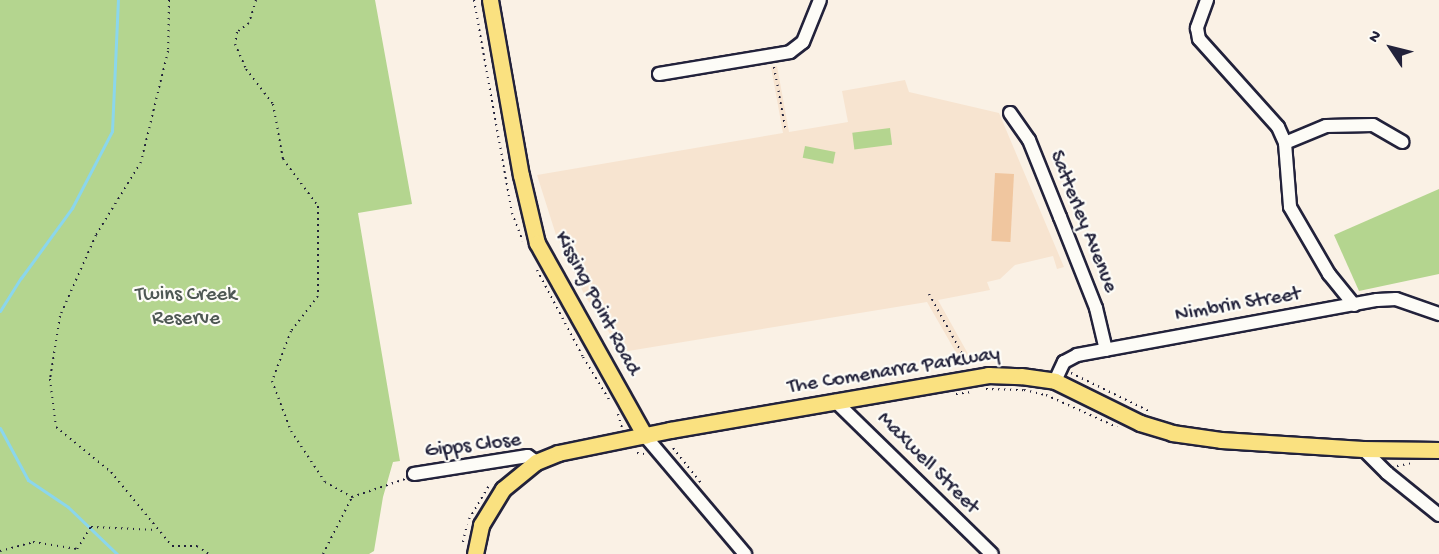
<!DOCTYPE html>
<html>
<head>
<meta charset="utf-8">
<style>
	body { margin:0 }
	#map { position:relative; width:1439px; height:554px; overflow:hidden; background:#faf1e5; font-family:"Gochi Hand",sans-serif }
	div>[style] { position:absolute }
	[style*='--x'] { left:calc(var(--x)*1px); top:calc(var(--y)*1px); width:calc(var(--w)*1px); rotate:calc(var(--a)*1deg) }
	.built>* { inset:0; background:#f7e4d0 }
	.green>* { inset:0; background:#b4d58f; transform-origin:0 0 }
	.stream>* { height:3px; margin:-1.5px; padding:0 1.5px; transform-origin:1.5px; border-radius:1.5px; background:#8bd6ec }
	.building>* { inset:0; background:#f0c69f; transform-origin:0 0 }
	.path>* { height:2px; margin-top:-1px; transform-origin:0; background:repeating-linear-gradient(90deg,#22223b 0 1.5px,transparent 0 6px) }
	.roads { filter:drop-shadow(2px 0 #22223b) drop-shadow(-2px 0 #22223b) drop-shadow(0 2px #22223b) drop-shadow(0 -2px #22223b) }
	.minor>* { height:12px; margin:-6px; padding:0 6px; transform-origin:6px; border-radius:6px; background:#fdfcf7 }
	.major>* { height:15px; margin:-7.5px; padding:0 7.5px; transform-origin:7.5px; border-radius:7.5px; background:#fae180 }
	span { translate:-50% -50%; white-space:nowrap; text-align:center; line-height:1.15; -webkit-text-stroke:4.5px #fdfcf7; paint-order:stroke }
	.street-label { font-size:21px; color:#22223b }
	.park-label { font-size:21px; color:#4e5854 }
	.north { position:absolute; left:1361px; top:18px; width:60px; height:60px; -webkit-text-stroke:4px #fdfcf7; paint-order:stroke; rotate:305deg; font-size:16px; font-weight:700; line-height:24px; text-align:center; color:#22223b }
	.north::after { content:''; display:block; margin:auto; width:21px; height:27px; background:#22223b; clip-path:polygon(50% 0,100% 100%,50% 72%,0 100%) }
</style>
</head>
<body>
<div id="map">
	<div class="built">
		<div style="clip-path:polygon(777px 66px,789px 132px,848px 122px,842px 91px,905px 80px,909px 92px,999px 113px,1064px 267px,1057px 269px,1053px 256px,1015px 265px,1000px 279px,987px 282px,990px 290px,938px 300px,972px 361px,962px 363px,927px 302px,622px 352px,585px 296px,556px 235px,537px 175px,783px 133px,771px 67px)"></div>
	</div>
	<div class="green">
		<div style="clip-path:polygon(0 0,375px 0,412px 204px,358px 213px,400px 461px,393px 462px,383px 497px,374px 551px,369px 554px,0 554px)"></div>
		<div style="left:890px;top:128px;width:17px;height:38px;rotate:83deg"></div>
		<div style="left:805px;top:146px;width:31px;height:12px;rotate:11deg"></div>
		<div style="clip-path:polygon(1439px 189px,1439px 274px,1359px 291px,1334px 235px)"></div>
	</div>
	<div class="stream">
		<div style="--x:0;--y:311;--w:39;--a:-58"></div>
		<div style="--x:21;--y:278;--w:87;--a:-53.9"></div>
		<div style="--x:72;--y:208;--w:87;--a:-62.5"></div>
		<div style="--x:112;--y:131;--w:131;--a:-87.4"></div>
		<div style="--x:0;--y:428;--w:59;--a:61.7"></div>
		<div style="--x:28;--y:480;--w:48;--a:34"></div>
		<div style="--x:68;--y:507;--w:68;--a:43.8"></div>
	</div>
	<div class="building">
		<div style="left:995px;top:173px;width:19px;height:68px;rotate:3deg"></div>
	</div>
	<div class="path">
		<div style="--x:169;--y:0;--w:51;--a:91.1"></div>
		<div style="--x:168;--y:51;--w:114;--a:103.7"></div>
		<div style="--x:141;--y:162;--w:86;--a:121.7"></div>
		<div style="--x:96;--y:235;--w:89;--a:114"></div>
		<div style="--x:60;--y:316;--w:64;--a:99"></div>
		<div style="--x:50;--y:379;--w:48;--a:82.9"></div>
		<div style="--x:56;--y:427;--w:71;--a:39.3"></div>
		<div style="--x:111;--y:472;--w:96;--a:50.5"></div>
		<div style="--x:172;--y:546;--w:25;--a:0"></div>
		<div style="--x:197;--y:546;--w:14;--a:34"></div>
		<div style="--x:256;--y:0;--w:24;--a:107"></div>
		<div style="--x:249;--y:23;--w:15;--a:143"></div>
		<div style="--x:237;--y:32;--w:12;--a:99"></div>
		<div style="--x:235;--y:44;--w:27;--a:66"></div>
		<div style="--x:246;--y:69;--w:44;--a:52.4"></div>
		<div style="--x:273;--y:104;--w:56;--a:79.7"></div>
		<div style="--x:283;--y:159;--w:59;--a:53.3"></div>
		<div style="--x:318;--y:206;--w:90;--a:90"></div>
		<div style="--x:318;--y:296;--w:44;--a:127.6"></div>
		<div style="--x:291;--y:331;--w:53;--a:110.8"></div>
		<div style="--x:272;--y:381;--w:53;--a:69.2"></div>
		<div style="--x:291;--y:431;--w:61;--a:56.3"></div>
		<div style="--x:325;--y:482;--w:31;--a:29"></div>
		<div style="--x:352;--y:497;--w:56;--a:-18.8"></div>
		<div style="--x:474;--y:0;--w:216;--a:79.9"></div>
		<div style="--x:512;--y:213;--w:30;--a:69"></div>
		<div style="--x:774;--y:67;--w:66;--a:79.5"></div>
		<div style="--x:537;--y:270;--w:98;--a:62.1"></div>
		<div style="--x:583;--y:357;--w:52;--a:58.5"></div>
		<div style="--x:929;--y:294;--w:80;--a:60.9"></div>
		<div style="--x:1071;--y:373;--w:87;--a:26"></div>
		<div style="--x:986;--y:389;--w:38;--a:2"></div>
		<div style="--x:1024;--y:390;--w:23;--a:13"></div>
		<div style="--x:1046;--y:395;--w:78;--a:24.3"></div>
		<div style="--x:956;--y:394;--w:15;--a:-8"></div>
		<div style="--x:618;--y:414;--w:15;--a:74"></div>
		<div style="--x:673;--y:448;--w:45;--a:51.3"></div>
		<div style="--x:637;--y:453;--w:7;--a:8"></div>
		<div style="--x:1397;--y:466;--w:15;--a:-11"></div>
		<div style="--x:469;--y:519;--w:39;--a:-59"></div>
		<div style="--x:463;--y:542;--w:18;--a:-77"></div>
		<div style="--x:0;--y:551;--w:34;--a:-15"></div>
		<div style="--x:33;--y:542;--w:45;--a:9"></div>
		<div style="--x:77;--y:549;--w:26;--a:-58"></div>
		<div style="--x:91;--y:527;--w:66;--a:2.6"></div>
		<div style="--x:323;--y:554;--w:64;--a:-63"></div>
	</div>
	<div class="roads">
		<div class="minor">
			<div style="--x:1207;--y:0;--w:30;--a:110"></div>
			<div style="--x:1197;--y:28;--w:11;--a:80"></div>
			<div style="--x:1199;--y:39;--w:118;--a:48.1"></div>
			<div style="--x:1278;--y:127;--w:17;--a:66"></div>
			<div style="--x:1285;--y:143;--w:64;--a:85.5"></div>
			<div style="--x:1290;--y:207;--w:78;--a:59.8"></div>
			<div style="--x:1329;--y:274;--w:40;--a:51"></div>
			<div style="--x:659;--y:74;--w:133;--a:-9.5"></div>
			<div style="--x:790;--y:52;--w:16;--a:-38"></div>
			<div style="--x:803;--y:42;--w:45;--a:-68"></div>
			<div style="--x:1010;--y:113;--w:33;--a:55"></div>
			<div style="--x:1029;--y:140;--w:83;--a:68.1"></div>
			<div style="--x:1060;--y:217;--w:98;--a:68.4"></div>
			<div style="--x:1096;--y:308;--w:43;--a:76.6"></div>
			<div style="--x:1285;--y:143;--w:44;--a:-22.5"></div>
			<div style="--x:1326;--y:126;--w:47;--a:-1.2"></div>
			<div style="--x:1373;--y:125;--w:34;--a:30"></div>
			<div style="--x:1055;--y:381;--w:21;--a:-65"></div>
			<div style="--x:1064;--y:362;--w:15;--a:-28"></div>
			<div style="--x:1077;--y:355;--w:305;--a:-10.4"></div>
			<div style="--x:1377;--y:300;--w:19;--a:-3"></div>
			<div style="--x:1396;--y:299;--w:46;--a:19.2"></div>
			<div style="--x:835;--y:401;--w:219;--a:44.3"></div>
			<div style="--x:645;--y:436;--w:155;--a:49.7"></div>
			<div style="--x:1363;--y:449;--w:34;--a:45"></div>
			<div style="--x:1387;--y:473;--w:67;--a:38.9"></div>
			<div style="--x:414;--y:474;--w:115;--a:-9"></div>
			<div style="--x:528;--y:456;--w:10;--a:37"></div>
		</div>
		<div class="major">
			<div style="--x:490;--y:0;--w:178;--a:80"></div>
			<div style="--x:521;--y:175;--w:70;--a:76.8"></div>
			<div style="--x:537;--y:243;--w:221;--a:60.8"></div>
			<div style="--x:475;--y:554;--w:30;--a:-78"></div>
			<div style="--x:481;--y:525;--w:42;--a:-58.6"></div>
			<div style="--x:503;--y:489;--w:43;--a:-39.3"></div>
			<div style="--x:536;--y:462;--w:24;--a:-22"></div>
			<div style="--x:558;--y:453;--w:114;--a:-11.6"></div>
			<div style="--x:670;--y:430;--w:323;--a:-9.8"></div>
			<div style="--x:988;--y:375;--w:33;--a:2"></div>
			<div style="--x:1021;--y:376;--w:34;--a:8"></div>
			<div style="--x:1055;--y:381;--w:95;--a:26.3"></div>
			<div style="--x:1140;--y:423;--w:34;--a:17"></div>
			<div style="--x:1172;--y:433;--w:49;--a:8.1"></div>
			<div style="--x:1221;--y:440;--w:142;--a:3.6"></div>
			<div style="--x:1363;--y:449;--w:76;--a:0.8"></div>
		</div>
	</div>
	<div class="street-label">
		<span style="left:1082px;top:222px;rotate:68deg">Satterley Avenue</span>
		<span style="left:596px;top:304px;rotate:62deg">Kissing Point Road</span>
		<span style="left:1238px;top:306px;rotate:-10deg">Nimbrin Street</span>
		<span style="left:894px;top:372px;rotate:-9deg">The Comenarra Parkway</span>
		<span style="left:473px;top:447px;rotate:-7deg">Gipps Close</span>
		<span style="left:927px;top:464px;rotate:45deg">Maxwell Street</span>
	</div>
	<div class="park-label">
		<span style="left:186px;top:308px">Twins Creek<br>Reserve</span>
	</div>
	<div class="north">N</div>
</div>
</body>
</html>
